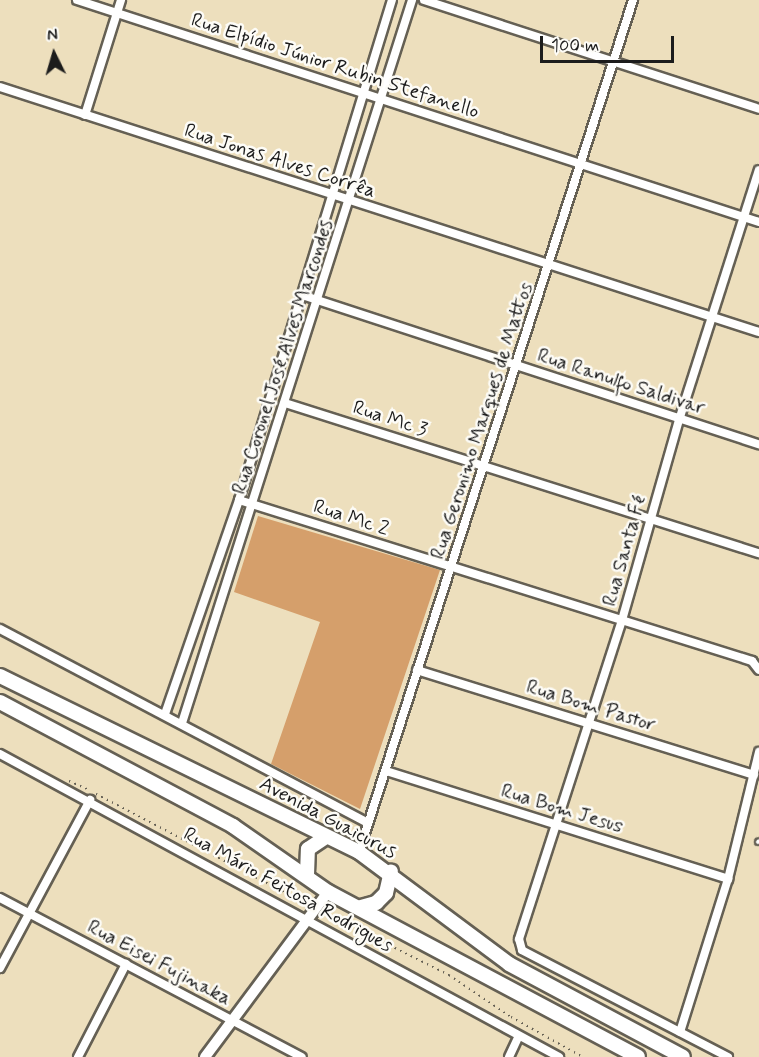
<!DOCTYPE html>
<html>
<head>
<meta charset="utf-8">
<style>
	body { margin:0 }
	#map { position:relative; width:759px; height:1057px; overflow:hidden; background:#eddfbd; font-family:Mynerve,sans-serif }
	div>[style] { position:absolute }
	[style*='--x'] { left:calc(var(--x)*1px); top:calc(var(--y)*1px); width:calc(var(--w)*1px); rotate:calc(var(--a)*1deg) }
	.building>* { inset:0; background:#d59f6b }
	.path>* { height:1.5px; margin-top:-0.75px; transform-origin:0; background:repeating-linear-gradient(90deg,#656054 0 1.5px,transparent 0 6px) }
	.roads { filter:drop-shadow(2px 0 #656054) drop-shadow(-2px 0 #656054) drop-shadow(0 2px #656054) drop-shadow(0 -2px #656054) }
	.service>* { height:4px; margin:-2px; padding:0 2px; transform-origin:2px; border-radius:2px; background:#fff }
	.minor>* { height:8px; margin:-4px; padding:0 4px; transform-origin:4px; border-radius:4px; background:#fff }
	.tertiary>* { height:10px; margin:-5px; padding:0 5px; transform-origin:5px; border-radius:5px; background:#fff }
	.primary>* { height:14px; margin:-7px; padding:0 7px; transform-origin:7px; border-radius:7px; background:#fff }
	span { translate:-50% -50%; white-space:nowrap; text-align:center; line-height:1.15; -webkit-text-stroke:5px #fdfcf7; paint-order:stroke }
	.street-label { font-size:20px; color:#1c1c1c }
	.north { position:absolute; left:24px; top:24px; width:60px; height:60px; -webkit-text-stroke:4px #fdfcf7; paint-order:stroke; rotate:355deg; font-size:16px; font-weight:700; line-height:24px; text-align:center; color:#1c1c1c }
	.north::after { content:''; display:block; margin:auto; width:21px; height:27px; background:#1c1c1c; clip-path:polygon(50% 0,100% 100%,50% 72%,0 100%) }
	.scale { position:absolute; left:540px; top:36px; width:134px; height:27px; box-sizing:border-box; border:3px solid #1c1c1c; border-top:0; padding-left:8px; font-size:18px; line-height:21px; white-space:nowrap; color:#1c1c1c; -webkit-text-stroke:4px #fdfcf7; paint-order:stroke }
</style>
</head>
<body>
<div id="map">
	<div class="building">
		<div style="clip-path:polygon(258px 516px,440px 570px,360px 809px,271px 764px,320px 622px,234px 592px)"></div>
	</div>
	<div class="path">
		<div style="--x:69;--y:781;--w:22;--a:24"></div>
		<div style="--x:96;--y:794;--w:238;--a:27.5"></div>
		<div style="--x:325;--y:913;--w:139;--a:26.6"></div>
		<div style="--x:449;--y:975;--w:75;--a:34.1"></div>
		<div style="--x:511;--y:1017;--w:82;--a:29.1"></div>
	</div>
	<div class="roads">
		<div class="service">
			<div style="--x:758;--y:842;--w:1;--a:-45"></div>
		</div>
		<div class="minor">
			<div style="--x:77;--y:0;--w:717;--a:18.03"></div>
			<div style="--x:424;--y:0;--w:352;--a:18"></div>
			<div style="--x:0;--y:87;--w:798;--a:17.89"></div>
			<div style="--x:85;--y:115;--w:121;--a:-72.6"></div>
			<div style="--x:302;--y:295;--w:481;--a:18.1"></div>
			<div style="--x:285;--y:403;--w:497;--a:17.6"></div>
			<div style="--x:239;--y:500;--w:538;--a:17.42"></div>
			<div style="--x:752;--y:661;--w:11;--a:52"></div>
			<div style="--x:0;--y:629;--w:416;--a:27.8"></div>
			<div style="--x:417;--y:670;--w:353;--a:17.3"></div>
			<div style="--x:165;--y:714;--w:226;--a:-70.9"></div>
			<div style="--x:239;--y:500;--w:523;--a:-72.99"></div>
			<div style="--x:182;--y:723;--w:759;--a:-72.35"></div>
			<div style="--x:0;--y:754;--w:636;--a:28.46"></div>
			<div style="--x:386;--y:771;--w:359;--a:17.5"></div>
			<div style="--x:359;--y:852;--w:895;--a:-72.17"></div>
			<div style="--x:0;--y:898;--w:341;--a:27.8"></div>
			<div style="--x:0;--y:968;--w:191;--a:-61.8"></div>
			<div style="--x:680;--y:1032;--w:160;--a:-72.6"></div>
			<div style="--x:728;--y:879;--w:131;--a:-76.3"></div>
			<div style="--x:78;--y:1057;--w:105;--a:-62.7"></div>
			<div style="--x:509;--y:1057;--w:23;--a:-65"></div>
			<div style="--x:728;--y:1057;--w:232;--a:-152.6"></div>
			<div style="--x:522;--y:950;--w:11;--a:-105"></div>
			<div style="--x:519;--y:939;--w:335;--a:-72.1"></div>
			<div style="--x:622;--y:620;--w:211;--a:-74.1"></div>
			<div style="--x:680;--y:417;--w:259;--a:-72.3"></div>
		</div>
		<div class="tertiary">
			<div style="--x:205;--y:1057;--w:206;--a:-53.3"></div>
		</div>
		<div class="primary">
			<div style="--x:0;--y:676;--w:400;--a:26.1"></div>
			<div style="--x:359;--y:852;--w:187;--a:36.7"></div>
			<div style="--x:509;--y:964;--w:197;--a:28.1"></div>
			<div style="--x:0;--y:702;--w:264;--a:28"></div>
			<div style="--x:233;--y:826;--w:116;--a:34.8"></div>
			<div style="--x:328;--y:892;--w:351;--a:28"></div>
			<div style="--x:307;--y:875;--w:26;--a:-88"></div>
			<div style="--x:308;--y:849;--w:22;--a:-34"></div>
			<div style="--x:361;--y:907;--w:16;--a:-15"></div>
			<div style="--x:376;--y:903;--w:14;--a:-45"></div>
			<div style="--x:386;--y:893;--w:22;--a:-77"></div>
		</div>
	</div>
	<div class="street-label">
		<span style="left:335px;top:66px;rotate:18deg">Rua Elpídio Júnior Rubin Stefanello</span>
		<span style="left:280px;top:161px;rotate:18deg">Rua Jonas Alves Corrêa</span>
		<span style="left:283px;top:357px;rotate:-72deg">Rua Coronel José Alves Marcondes</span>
		<span style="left:621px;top:382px;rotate:18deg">Rua Ranulfo Saldivar</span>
		<span style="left:390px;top:419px;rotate:18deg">Rua Mc 3</span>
		<span style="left:482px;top:421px;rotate:-72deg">Rua Geronimo Marques de Mattos</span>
		<span style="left:351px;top:518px;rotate:18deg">Rua Mc 2</span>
		<span style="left:625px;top:551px;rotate:-74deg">Rua Santa Fé</span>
		<span style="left:591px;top:706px;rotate:17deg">Rua Bom Pastor</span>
		<span style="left:562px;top:809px;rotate:17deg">Rua Bom Jesus</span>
		<span style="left:328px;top:818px;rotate:28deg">Avenida Guaicurus</span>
		<span style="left:288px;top:890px;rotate:29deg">Rua Mário Feitosa Rodrigues</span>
		<span style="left:159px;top:963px;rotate:28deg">Rua Eisei Fujinaka</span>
	</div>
	<div class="north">N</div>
	<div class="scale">100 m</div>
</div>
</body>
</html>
